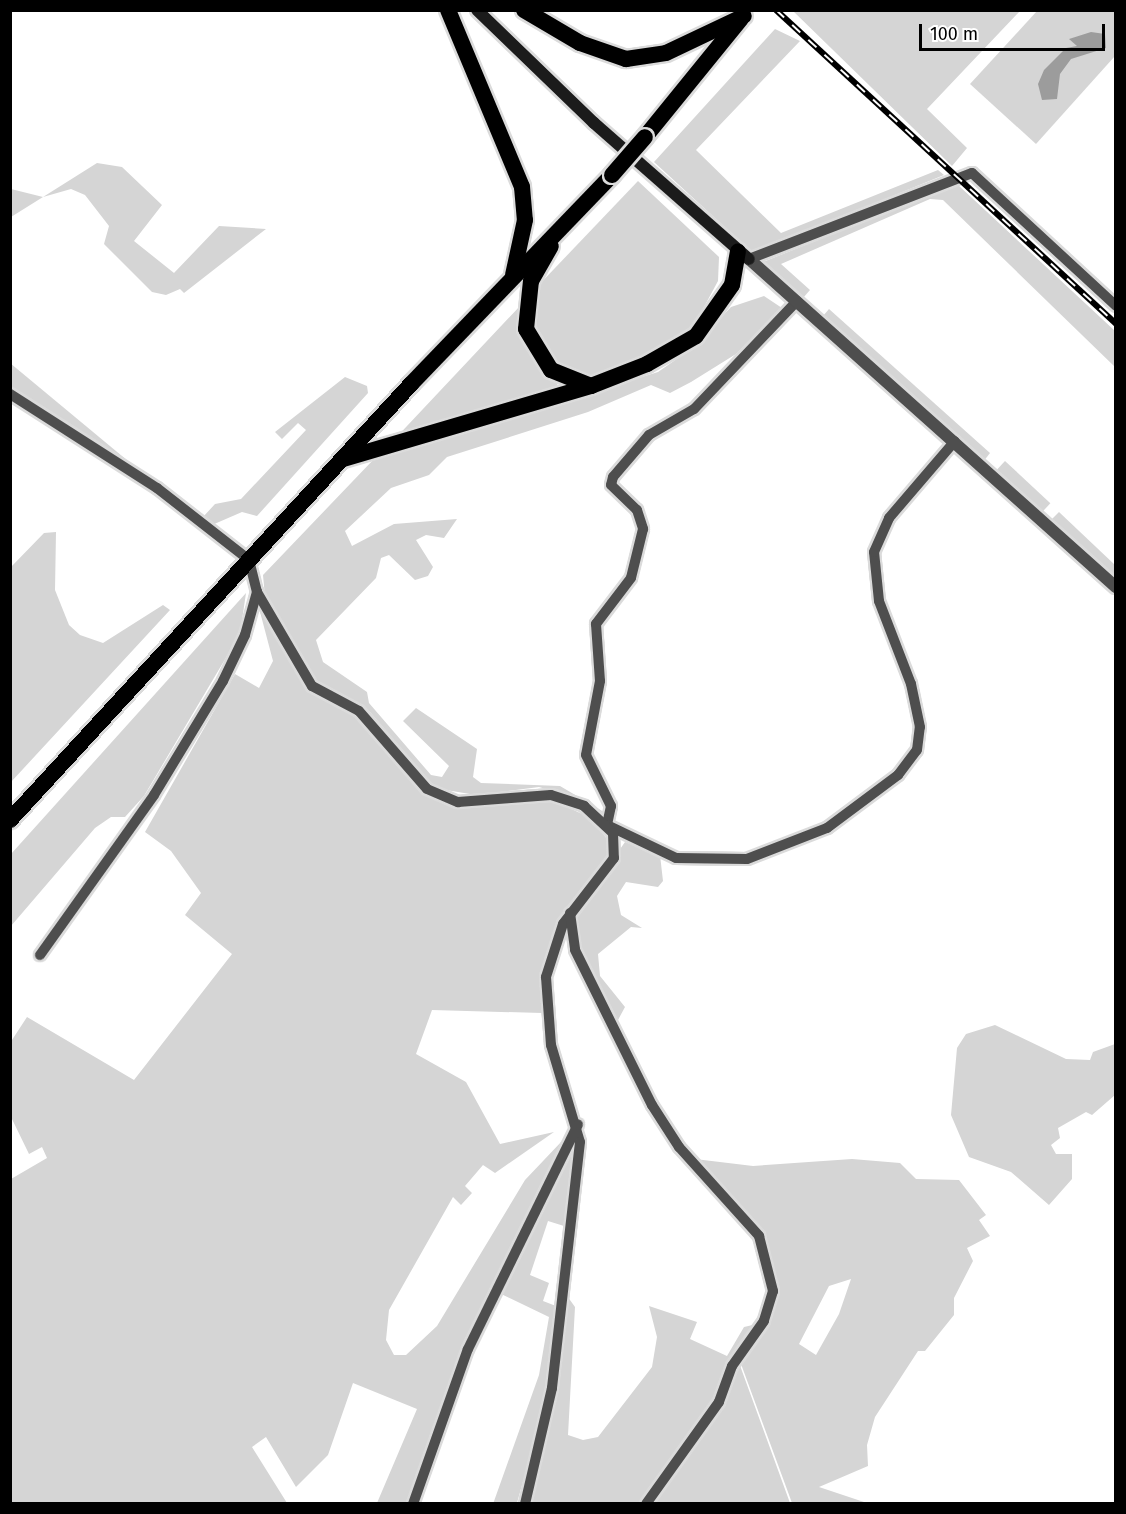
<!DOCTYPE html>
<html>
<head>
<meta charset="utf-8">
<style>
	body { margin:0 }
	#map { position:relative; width:1126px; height:1514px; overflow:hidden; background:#fff; font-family:"Fira Sans",sans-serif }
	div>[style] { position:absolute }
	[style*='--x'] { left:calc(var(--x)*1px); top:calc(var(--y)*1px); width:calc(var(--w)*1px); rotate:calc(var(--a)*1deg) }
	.green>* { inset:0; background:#d5d5d5; transform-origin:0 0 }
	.water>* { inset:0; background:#9c9c9c }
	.roads { filter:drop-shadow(2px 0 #dbdbdb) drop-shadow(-2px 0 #dbdbdb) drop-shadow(0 2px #dbdbdb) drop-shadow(0 -2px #dbdbdb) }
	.minor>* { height:10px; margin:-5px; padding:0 5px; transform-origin:5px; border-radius:5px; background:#4e4e4e }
	.tertiary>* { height:12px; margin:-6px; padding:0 6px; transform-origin:6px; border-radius:6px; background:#4e4e4e }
	.secondary>* { height:12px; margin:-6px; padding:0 6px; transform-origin:6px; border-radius:6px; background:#1b1b1b }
	.trunk>* { height:16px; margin:-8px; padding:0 8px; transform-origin:8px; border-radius:8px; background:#000 }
	.rail>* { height:6px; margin-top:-3px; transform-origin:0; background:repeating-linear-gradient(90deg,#fff 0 11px,#000 0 22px); box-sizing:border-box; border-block:2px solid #000 }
	.bridges { filter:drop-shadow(2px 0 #dbdbdb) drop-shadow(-2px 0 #dbdbdb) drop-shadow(0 2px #dbdbdb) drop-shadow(0 -2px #dbdbdb) }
	.trunk-bridge>* { height:16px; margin:-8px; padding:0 8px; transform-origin:8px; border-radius:8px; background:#000 }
	span { translate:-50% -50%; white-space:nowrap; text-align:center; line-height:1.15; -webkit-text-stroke:4.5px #fff; paint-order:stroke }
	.frame { position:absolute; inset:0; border:12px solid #000; pointer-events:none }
	.scale { position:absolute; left:919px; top:24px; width:186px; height:27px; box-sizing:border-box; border:3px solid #000; border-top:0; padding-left:8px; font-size:18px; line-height:21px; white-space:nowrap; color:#000; -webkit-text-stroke:4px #fff; paint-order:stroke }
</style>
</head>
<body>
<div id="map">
	<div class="green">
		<div style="clip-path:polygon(793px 11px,793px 10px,1020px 11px,927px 109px,967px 148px,952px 166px)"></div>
		<div style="clip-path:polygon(1037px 11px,1115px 11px,1115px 56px,1036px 144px,970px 84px)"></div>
		<div style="clip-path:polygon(775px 29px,800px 41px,696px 150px,781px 233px,938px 170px,944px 175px,753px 253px,654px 162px)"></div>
		<div style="clip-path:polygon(97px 163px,122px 167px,162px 205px,134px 241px,174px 273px,219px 226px,266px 229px,184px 293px,180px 289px,166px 295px,152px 292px,104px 244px,109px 226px,85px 195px,71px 189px,43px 197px,11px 217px,11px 189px,43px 197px)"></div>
		<div style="clip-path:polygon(638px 181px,719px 257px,718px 281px,697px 320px,672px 346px,595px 377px,582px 376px,557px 364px,533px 329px,534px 290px)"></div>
		<div style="clip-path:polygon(957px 184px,1115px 331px,1115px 367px,943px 200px,930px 199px,781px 264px,810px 290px,803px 298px,763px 262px)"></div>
		<div style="clip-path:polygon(764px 296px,782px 308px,736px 354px,691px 382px,670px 393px,651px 385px,588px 412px,447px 457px,429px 475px,391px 488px,345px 531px,352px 546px,394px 524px,457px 519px,444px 538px,426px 535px,416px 540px,433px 567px,428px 576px,415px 580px,389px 555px,381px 558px,376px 578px,316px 640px,323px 662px,367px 692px,369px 703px,431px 775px,442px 777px,449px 766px,403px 721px,416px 708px,477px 749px,473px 777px,481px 783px,560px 786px,609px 815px,607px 820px,570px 796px,539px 787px,476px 795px,434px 788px,370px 712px,314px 681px,265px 597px,263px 575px,374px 459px,658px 372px,691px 349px,731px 307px)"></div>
		<div style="clip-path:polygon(520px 306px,521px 333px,540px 366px,558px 381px,556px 393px,391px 443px)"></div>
		<div style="clip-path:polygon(829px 309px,990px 453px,983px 462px,823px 316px)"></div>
		<div style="clip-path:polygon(10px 363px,134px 466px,11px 389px)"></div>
		<div style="clip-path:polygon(345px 377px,367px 386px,368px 393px,257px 516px,242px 512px,212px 525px,203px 517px,215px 504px,241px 499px,306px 430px,298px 423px,282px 439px,275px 432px)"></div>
		<div style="left:1005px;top:461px;width:62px;height:15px;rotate:43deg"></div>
		<div style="clip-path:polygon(1059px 512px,1115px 565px,1115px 581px,1049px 522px)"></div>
		<div style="clip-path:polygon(56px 532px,55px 590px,69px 625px,80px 635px,103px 643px,163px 605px,170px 610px,11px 782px,11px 567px,44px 533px)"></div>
		<div style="clip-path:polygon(246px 593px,240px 634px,144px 796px,125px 817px,111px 817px,95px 828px,11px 926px,11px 854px)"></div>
		<div style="clip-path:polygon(259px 608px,306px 685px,357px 714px,427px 794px,460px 806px,545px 797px,591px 818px,610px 843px,607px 858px,570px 906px,553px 940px,542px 977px,542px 1013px,432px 1010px,416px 1054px,466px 1082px,500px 1144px,554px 1132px,495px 1173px,483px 1165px,465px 1186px,472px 1193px,461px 1205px,453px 1197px,389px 1310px,386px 1340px,394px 1355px,406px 1355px,437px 1326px,525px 1180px,562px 1141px,463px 1349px,407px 1503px,377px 1503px,417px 1409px,353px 1383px,328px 1455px,296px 1487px,266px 1437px,252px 1447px,287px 1503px,11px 1503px,11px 1179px,47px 1158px,42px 1147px,29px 1154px,11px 1117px,10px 1043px,27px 1017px,134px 1080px,232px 954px,185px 915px,201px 893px,171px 851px,145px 832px,235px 674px,259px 688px,273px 661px)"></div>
		<div style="clip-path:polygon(625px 842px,660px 855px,663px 881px,658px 887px,626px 882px,617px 896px,621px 915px,642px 928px,631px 927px,598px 954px,600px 976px,625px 1007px,618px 1020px,579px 950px,576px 924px,579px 908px)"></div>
		<div style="clip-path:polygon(995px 1025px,1066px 1059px,1090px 1060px,1093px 1052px,1115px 1044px,1115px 1095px,1092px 1115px,1086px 1112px,1058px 1128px,1060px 1138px,1051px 1145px,1056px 1154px,1072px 1154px,1072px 1179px,1049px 1205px,1011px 1172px,969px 1157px,951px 1115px,957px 1048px,966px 1034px)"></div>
		<div style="clip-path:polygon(574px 1144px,564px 1226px,548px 1221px,530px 1275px,549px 1283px,543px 1301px,556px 1306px,544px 1406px,517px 1503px,493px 1504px,539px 1375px,549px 1317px,499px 1293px)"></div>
		<div style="clip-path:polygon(evenodd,695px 1159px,753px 1166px,852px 1159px,900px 1163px,916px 1179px,959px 1180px,986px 1215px,979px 1220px,990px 1236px,967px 1248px,973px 1261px,954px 1298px,954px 1315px,925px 1351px,918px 1351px,875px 1417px,867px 1445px,868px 1466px,819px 1487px,867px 1503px,792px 1503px,741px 1364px,771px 1311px,767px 1250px,695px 1159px,851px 1279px,839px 1314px,816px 1355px,799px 1344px,829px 1286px,851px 1279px)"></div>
		<div style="clip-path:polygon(565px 1293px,575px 1307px,568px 1435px,583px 1440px,598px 1437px,652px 1367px,657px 1337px,649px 1306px,697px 1322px,690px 1339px,727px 1356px,744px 1327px,757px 1324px,719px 1395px,642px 1503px,529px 1504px,553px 1408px)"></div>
		<div style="clip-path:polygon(738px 1360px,790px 1503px,647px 1504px,670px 1475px)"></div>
	</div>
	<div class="water">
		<div style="clip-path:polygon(1091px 32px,1105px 34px,1106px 48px,1071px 59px,1060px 74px,1057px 99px,1042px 100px,1038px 84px,1044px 70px,1066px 48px,1077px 46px,1069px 39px)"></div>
	</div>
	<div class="roads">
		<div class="minor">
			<div style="--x:749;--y:259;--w:239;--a:-21.1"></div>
			<div style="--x:972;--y:173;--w:196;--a:42.7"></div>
			<div style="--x:797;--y:301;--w:149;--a:133.6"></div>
			<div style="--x:694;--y:409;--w:52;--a:150"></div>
			<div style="--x:649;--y:435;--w:55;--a:130.6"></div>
			<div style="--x:613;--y:477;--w:8;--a:104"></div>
			<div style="--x:611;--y:485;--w:36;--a:44"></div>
			<div style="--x:637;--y:510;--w:20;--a:72"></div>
			<div style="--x:643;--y:529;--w:50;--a:103.8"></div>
			<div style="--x:631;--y:578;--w:58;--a:127.3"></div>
			<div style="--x:596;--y:624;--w:57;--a:86"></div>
			<div style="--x:600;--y:681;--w:75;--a:100.7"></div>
			<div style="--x:586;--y:755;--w:57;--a:63.9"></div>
			<div style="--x:611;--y:806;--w:19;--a:102"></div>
			<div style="--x:607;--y:825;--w:76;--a:25.6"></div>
			<div style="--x:676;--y:858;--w:71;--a:0.8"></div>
			<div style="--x:747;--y:859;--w:86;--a:-21.2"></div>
			<div style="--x:827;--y:828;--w:89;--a:-36.7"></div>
			<div style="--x:898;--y:775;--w:31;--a:-53"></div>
			<div style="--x:917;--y:750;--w:23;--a:-83"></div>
			<div style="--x:920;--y:727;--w:44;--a:-101.8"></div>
			<div style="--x:911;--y:684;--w:89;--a:-111.1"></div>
			<div style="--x:879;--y:601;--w:49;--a:-95.8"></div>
			<div style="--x:874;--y:552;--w:37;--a:-66"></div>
			<div style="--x:889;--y:518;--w:101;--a:-49.4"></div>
			<div style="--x:10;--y:394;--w:174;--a:32.6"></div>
			<div style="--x:157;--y:488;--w:117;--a:38"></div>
			<div style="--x:249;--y:560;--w:33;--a:76"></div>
			<div style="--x:257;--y:592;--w:109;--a:59.7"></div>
			<div style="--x:312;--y:686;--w:53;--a:28"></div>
			<div style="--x:359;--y:711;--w:103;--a:48.9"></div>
			<div style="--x:427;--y:789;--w:34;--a:23"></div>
			<div style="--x:458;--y:802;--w:93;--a:-4.3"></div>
			<div style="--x:551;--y:795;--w:35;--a:18"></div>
			<div style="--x:584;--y:806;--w:40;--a:43"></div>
			<div style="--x:613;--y:833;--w:25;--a:88"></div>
			<div style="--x:614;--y:858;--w:83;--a:127.7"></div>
			<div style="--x:563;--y:924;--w:56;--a:107.8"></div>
			<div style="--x:546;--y:977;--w:68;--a:85.8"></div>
			<div style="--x:551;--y:1045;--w:101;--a:73.4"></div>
			<div style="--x:580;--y:1142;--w:248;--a:96.5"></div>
			<div style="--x:552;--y:1388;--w:119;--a:103.1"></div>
			<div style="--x:570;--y:913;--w:37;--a:82"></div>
			<div style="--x:575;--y:950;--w:173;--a:63.6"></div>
			<div style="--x:652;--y:1105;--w:50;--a:57.3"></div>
			<div style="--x:679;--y:1147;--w:120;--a:48"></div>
			<div style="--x:759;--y:1236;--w:57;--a:75.7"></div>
			<div style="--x:773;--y:1291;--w:31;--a:107"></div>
			<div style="--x:764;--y:1321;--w:55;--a:125.4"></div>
			<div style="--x:732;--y:1366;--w:38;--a:110"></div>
			<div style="--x:719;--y:1402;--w:125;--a:125.6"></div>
			<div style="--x:40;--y:955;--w:196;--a:-54.5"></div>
			<div style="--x:154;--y:795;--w:133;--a:-58.8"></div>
			<div style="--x:223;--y:681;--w:51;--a:-64.4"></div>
			<div style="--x:245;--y:635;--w:45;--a:-74.4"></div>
			<div style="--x:413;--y:1504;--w:164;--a:-70.5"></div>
			<div style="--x:468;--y:1349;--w:250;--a:-63.9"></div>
		</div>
		<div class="tertiary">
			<div style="--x:749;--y:259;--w:492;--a:41.8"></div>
		</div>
		<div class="secondary">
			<div style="--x:477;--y:10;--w:163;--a:44"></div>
			<div style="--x:594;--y:123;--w:206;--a:41.3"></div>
		</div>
		<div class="trunk">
			<div style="--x:448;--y:10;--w:192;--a:67.3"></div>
			<div style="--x:522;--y:187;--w:33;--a:85"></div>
			<div style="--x:525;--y:220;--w:56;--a:102.3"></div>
			<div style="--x:524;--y:10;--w:65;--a:30.5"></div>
			<div style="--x:580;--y:43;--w:49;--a:19.2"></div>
			<div style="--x:626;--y:59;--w:40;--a:-8.5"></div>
			<div style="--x:666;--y:53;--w:86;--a:-25.4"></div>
			<div style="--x:645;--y:137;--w:152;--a:-50.9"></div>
			<div style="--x:591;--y:386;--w:60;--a:-21.4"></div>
			<div style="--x:647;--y:364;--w:56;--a:-29.7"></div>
			<div style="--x:696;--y:336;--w:62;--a:-54.8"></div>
			<div style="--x:732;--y:285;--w:34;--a:-80"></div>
			<div style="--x:343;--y:459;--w:259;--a:-16.4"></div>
			<div style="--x:591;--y:386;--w:43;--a:-158.2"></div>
			<div style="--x:551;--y:370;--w:48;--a:-121.4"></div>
			<div style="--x:526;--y:329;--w:48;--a:-84.1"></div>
			<div style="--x:531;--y:281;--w:40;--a:-60.3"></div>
			<div style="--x:10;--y:820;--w:592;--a:-47.39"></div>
			<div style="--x:411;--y:384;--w:290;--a:-46.1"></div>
		</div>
	</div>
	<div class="rail">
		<div style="--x:776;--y:10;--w:463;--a:42.7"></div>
	</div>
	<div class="bridges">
		<div class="trunk-bridge">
			<div style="--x:612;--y:175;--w:50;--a:-49"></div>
		</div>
	</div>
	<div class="frame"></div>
	<div class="scale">100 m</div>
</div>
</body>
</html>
